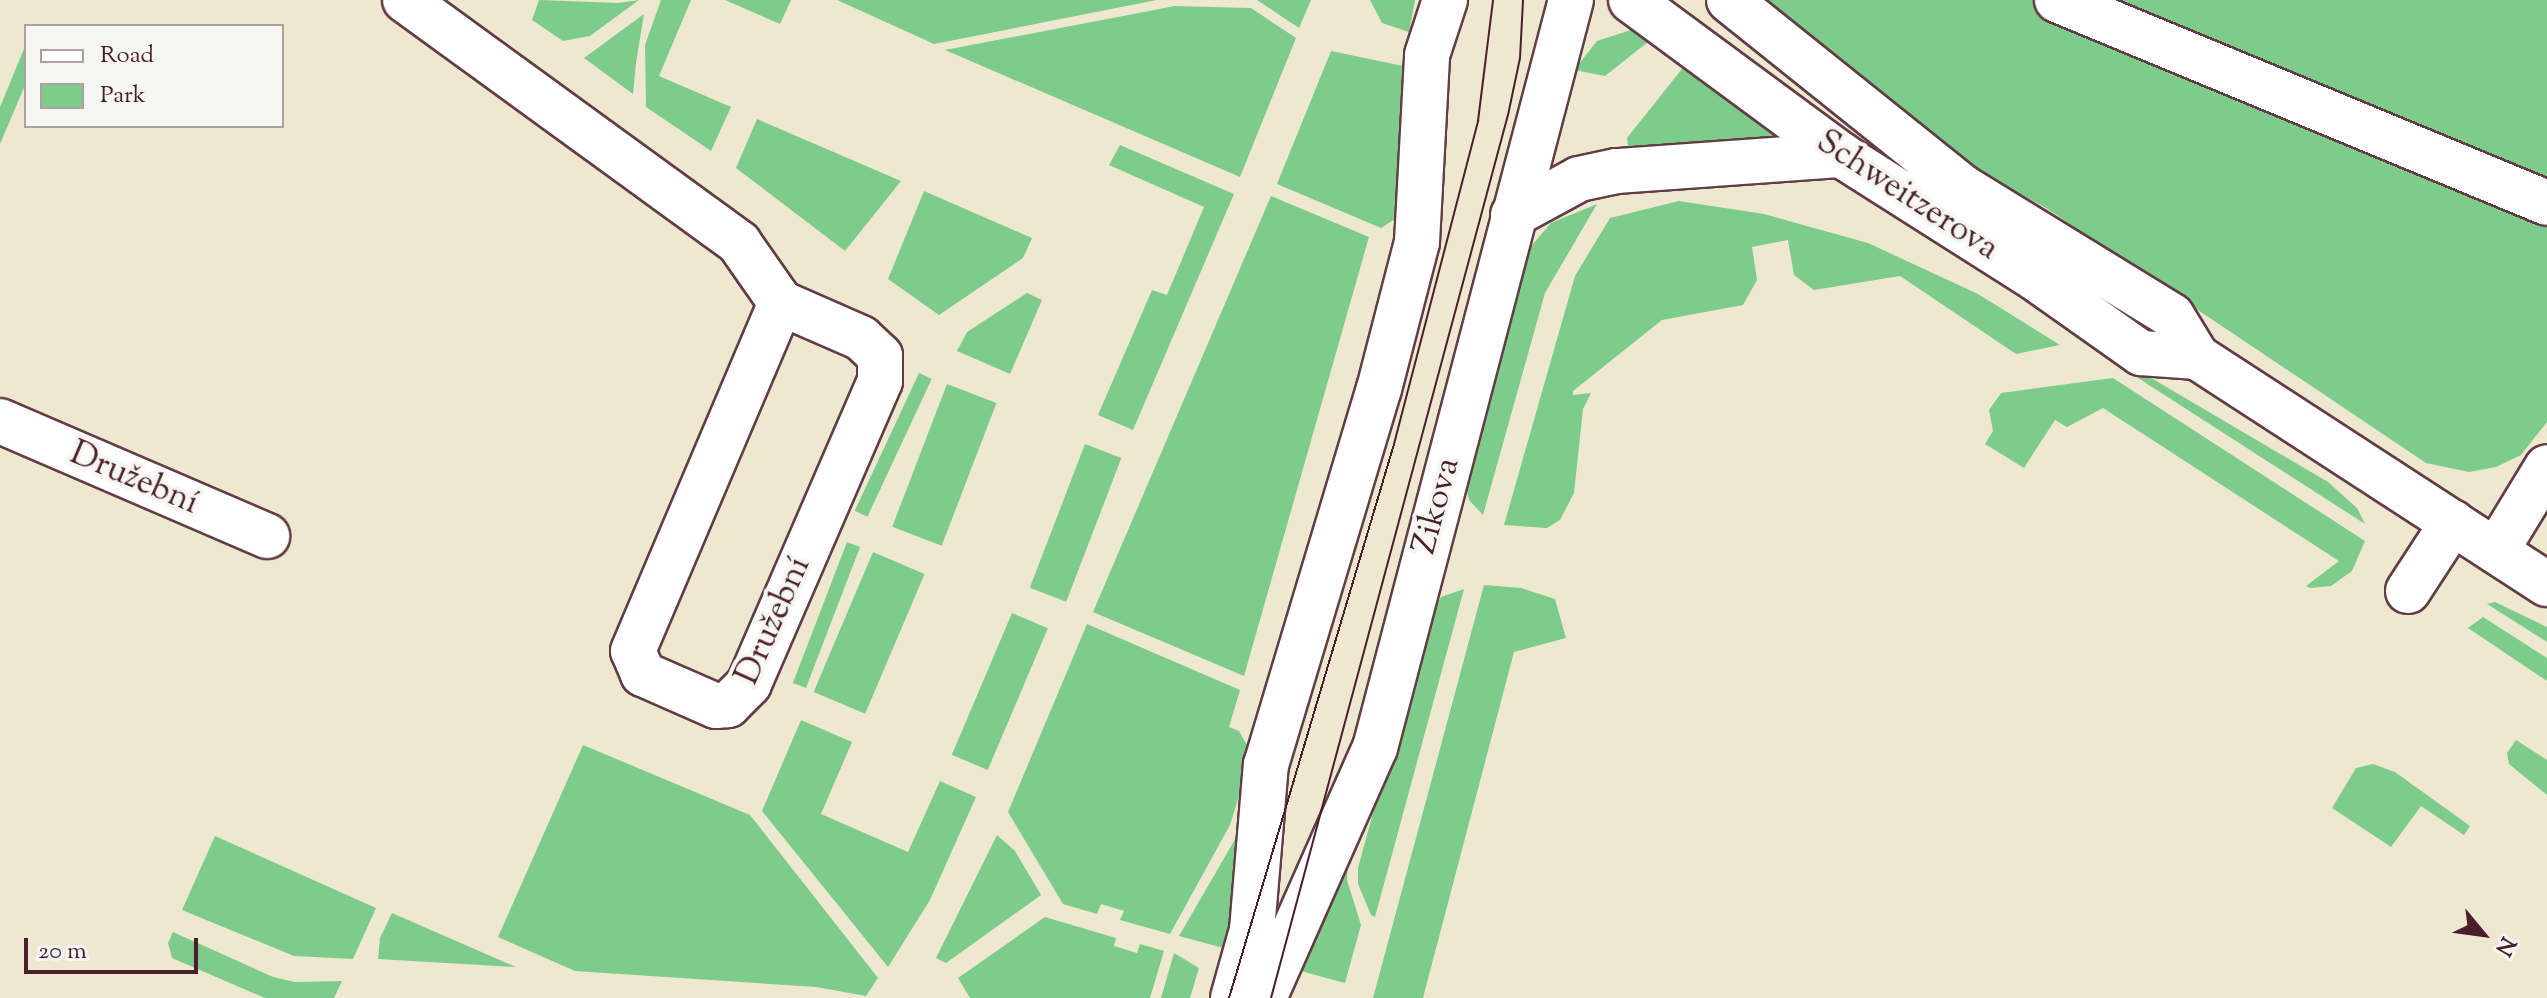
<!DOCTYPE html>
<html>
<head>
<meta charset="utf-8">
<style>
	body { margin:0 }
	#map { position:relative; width:2547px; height:998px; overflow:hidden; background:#efe8d1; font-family:"Sorts Mill Goudy",serif }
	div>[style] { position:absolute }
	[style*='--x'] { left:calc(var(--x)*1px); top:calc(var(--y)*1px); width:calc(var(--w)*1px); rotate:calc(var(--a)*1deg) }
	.green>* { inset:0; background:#7ecc8b; transform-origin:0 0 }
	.roads { filter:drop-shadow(2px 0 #633d44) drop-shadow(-2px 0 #633d44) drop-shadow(0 2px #633d44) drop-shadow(0 -2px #633d44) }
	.minor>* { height:44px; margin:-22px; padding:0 22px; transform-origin:22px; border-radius:22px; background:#fff }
	.tertiary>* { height:44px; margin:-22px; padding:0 22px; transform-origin:22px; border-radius:22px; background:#fff }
	.tram>* { height:2px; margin:-1px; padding:0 1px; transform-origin:1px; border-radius:1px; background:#4a1f2b }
	span { translate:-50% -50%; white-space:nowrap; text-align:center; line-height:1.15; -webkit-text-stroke:8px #f6f6f2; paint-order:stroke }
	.street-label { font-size:34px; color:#4a1f2b }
	.legend { position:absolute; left:24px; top:24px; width:260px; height:104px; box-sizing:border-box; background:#f6f6f2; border:2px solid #b1a0a2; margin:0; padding:10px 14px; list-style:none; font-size:24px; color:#4a1f2b }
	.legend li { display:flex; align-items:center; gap:16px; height:40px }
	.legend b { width:40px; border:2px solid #b1a0a2 }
	.north { position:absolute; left:2443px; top:894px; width:80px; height:80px; -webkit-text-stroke:6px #f6f6f2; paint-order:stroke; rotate:119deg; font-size:22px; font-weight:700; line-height:32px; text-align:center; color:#4a1f2b }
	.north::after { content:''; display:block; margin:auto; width:28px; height:36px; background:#4a1f2b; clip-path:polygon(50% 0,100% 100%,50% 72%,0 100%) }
	.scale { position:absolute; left:24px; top:938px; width:174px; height:36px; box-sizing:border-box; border:4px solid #4a1f2b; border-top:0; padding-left:10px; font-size:24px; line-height:28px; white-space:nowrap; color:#4a1f2b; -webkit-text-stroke:6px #f6f6f2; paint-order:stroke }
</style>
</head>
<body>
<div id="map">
	<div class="green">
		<div style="clip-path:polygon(539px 0,618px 3px,639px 0,590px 36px,563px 41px,532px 20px)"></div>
		<div style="clip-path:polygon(661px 0,691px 0,659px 76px,731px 107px,711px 151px,646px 107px,645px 45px)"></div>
		<div style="clip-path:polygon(725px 0,791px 0,780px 24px)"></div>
		<div style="clip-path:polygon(837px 0,1157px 0,934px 44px)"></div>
		<div style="clip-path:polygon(1257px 0,1311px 0,1299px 28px)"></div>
		<div style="clip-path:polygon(1370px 0,1415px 0,1409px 32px,1382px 23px)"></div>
		<div style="clip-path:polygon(1760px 0,2547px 0,2547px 422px,2521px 455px,2496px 467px,2469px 472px,2426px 463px,2046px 208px,1940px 150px)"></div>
		<div style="clip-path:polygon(1175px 6px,1251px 8px,1296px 38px,1240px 177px,945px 50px)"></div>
		<div style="clip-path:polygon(644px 14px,636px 63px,633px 94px,584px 58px)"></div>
		<div style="clip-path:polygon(1640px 27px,1658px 34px,1605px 76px,1574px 70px,1597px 41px)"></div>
		<div style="clip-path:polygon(26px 44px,26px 83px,0 144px,0 107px)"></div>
		<div style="clip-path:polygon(1331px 51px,1403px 66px,1405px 213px,1381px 228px,1277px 184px)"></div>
		<div style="clip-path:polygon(1689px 60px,1777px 131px,1773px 141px,1628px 146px,1627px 138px)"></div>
		<div style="clip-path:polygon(757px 119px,901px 181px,845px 251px,736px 168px)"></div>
		<div style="clip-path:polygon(1120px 145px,1234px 194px,1133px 430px,1098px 415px,1152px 290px,1167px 295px,1204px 207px,1109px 165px)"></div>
		<div style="clip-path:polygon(924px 191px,1032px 238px,1023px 258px,939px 315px,888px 279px)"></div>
		<div style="clip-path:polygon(1271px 196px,1369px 237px,1244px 676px,1093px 612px)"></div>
		<div style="clip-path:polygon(1679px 201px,1764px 214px,1868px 243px,1978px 294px,2060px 345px,2016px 354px,1900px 276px,1814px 290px,1794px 275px,1788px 240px,1752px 247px,1757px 280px,1743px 305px,1662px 320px,1573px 391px,1573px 395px,1591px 393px,1583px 409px,1574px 493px,1560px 520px,1547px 528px,1504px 525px,1575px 276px,1610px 218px)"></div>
		<div style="clip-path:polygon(1597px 204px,1545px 293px,1483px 515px,1469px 500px,1464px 479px,1526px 252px,1551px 223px)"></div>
		<div style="clip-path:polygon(1027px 293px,1042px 300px,1010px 374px,957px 351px,967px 332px)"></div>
		<div style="clip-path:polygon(2124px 362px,2328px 482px,2357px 508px,2365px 524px,2121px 367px)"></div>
		<div style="left:919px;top:373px;width:14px;height:152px;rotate:25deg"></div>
		<div style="clip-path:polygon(2113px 378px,2365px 541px,2352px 571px,2331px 586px,2310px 588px,2306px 586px,2339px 561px,2103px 408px,2067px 427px,2055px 420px,2024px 468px,1985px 444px,1993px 431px,1989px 410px,2001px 393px)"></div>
		<div style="left:947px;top:384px;width:53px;height:153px;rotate:21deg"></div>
		<div style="left:1085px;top:444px;width:39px;height:154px;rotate:21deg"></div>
		<div style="left:847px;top:542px;width:14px;height:151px;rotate:21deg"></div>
		<div style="left:873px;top:552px;width:56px;height:152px;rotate:23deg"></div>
		<div style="clip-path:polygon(1484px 585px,1521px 588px,1555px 599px,1566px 638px,1514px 652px,1423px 998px,1373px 998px)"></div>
		<div style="clip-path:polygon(1464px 589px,1375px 917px,1371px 915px,1358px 884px,1358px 868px,1423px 629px,1441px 597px)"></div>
		<div style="clip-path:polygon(2495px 602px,2547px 627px,2547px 642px,2487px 604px)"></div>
		<div style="left:1012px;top:613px;width:39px;height:154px;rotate:23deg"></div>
		<div style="clip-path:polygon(2483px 617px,2547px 658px,2547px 681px,2468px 628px)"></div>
		<div style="clip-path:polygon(1087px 624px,1240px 690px,1229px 727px,1239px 731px,1252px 754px,1230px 825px,1170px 934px,1120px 920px,1124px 911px,1101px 904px,1097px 914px,1063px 904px,1008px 812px)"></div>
		<div style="clip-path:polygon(801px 720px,852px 742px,821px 814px,908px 852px,940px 781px,976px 797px,930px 900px,888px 967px,762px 811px)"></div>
		<div style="clip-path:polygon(2516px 740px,2547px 760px,2547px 795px,2509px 764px,2507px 753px)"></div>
		<div style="clip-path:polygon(583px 745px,750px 815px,878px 978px,866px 996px,816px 987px,575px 971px,498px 937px)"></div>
		<div style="clip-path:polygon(2373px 764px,2395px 772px,2470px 826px,2464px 835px,2421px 806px,2391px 847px,2332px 808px,2356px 768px)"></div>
		<div style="clip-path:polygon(1241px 829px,1235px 919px,1227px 949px,1179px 936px)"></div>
		<div style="clip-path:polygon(997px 835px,1015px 851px,1041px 895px,946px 963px,936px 958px)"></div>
		<div style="clip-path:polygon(215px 836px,376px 908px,353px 959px,294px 956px,182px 910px)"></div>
		<div style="clip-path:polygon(1348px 858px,1347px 880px,1361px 925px,1345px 983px,1297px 970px)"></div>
		<div style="clip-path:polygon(392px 913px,516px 967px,378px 959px,380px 938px)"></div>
		<div style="clip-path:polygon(1045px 917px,1116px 938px,1114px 946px,1137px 953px,1140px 944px,1164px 951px,1150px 998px,970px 998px,958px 978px)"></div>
		<div style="clip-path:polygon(173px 932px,273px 977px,295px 982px,342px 981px,334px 998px,265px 998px,172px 958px,168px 943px)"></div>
		<div style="clip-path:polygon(1174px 953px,1199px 968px,1190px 998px,1161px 998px)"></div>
	</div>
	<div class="roads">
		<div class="minor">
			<div style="--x:405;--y:0;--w:413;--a:36"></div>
			<div style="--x:739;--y:243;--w:73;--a:55"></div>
			<div style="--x:781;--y:303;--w:87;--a:23.6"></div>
			<div style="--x:861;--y:338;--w:26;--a:43"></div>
			<div style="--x:880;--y:356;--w:25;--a:90"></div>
			<div style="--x:880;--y:381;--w:330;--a:113.4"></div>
			<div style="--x:749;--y:684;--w:30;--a:135"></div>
			<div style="--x:728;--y:705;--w:12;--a:175"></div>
			<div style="--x:716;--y:706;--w:80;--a:-156.3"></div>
			<div style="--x:643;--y:674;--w:25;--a:-113"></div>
			<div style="--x:633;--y:651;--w:378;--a:-67"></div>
			<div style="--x:2057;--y:0;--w:530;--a:22.5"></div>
			<div style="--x:0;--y:421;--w:291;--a:23.3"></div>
			<div style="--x:2496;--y:551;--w:98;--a:-58.7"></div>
			<div style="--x:2408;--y:591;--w:82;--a:-56.9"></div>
		</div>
		<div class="tertiary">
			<div style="--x:1631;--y:0;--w:261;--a:36.4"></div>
			<div style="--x:1841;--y:155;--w:230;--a:32.4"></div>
			<div style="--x:2035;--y:278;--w:130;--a:35.3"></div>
			<div style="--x:2141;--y:353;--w:56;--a:4.1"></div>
			<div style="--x:1729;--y:0;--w:301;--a:38.7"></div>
			<div style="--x:1964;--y:188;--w:244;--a:31.6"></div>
			<div style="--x:2172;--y:316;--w:48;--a:58.6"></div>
			<div style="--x:2197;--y:357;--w:417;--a:33"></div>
			<div style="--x:1513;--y:215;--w:75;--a:-28.6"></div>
			<div style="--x:1579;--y:179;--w:39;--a:-12"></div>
			<div style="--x:1617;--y:171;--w:225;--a:-4.1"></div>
			<div style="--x:1233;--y:998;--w:71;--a:-74.4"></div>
			<div style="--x:1252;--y:930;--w:166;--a:-85.2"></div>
			<div style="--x:1266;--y:765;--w:393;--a:-73.3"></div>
			<div style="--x:1379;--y:389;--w:152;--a:-75.5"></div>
			<div style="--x:1417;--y:242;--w:187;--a:-86.9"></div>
			<div style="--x:1427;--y:55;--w:58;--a:-71.9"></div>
			<div style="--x:1264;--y:998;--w:274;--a:-66.1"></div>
			<div style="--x:1375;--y:748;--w:773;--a:-75.32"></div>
		</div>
	</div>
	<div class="tram">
		<div style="--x:1229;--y:998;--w:578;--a:-73.41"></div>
		<div style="--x:1394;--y:444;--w:334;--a:-75.4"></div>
		<div style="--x:1478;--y:121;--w:122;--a:-82.9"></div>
		<div style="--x:1271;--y:998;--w:914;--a:-74.98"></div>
		<div style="--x:1508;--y:115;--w:58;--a:-78.1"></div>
		<div style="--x:1520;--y:58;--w:58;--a:-87"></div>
	</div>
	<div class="street-label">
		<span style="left:1907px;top:196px;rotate:33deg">Schweitzerova</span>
		<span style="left:134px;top:479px;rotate:23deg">Družební</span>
		<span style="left:1437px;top:506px;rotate:-75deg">Zikova</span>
		<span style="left:774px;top:621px;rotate:-66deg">Družební</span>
	</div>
	<ul class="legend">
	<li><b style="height:10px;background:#fff"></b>Road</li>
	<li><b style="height:22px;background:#7ecc8b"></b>Park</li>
	</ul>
	<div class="north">N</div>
	<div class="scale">20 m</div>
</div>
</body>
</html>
